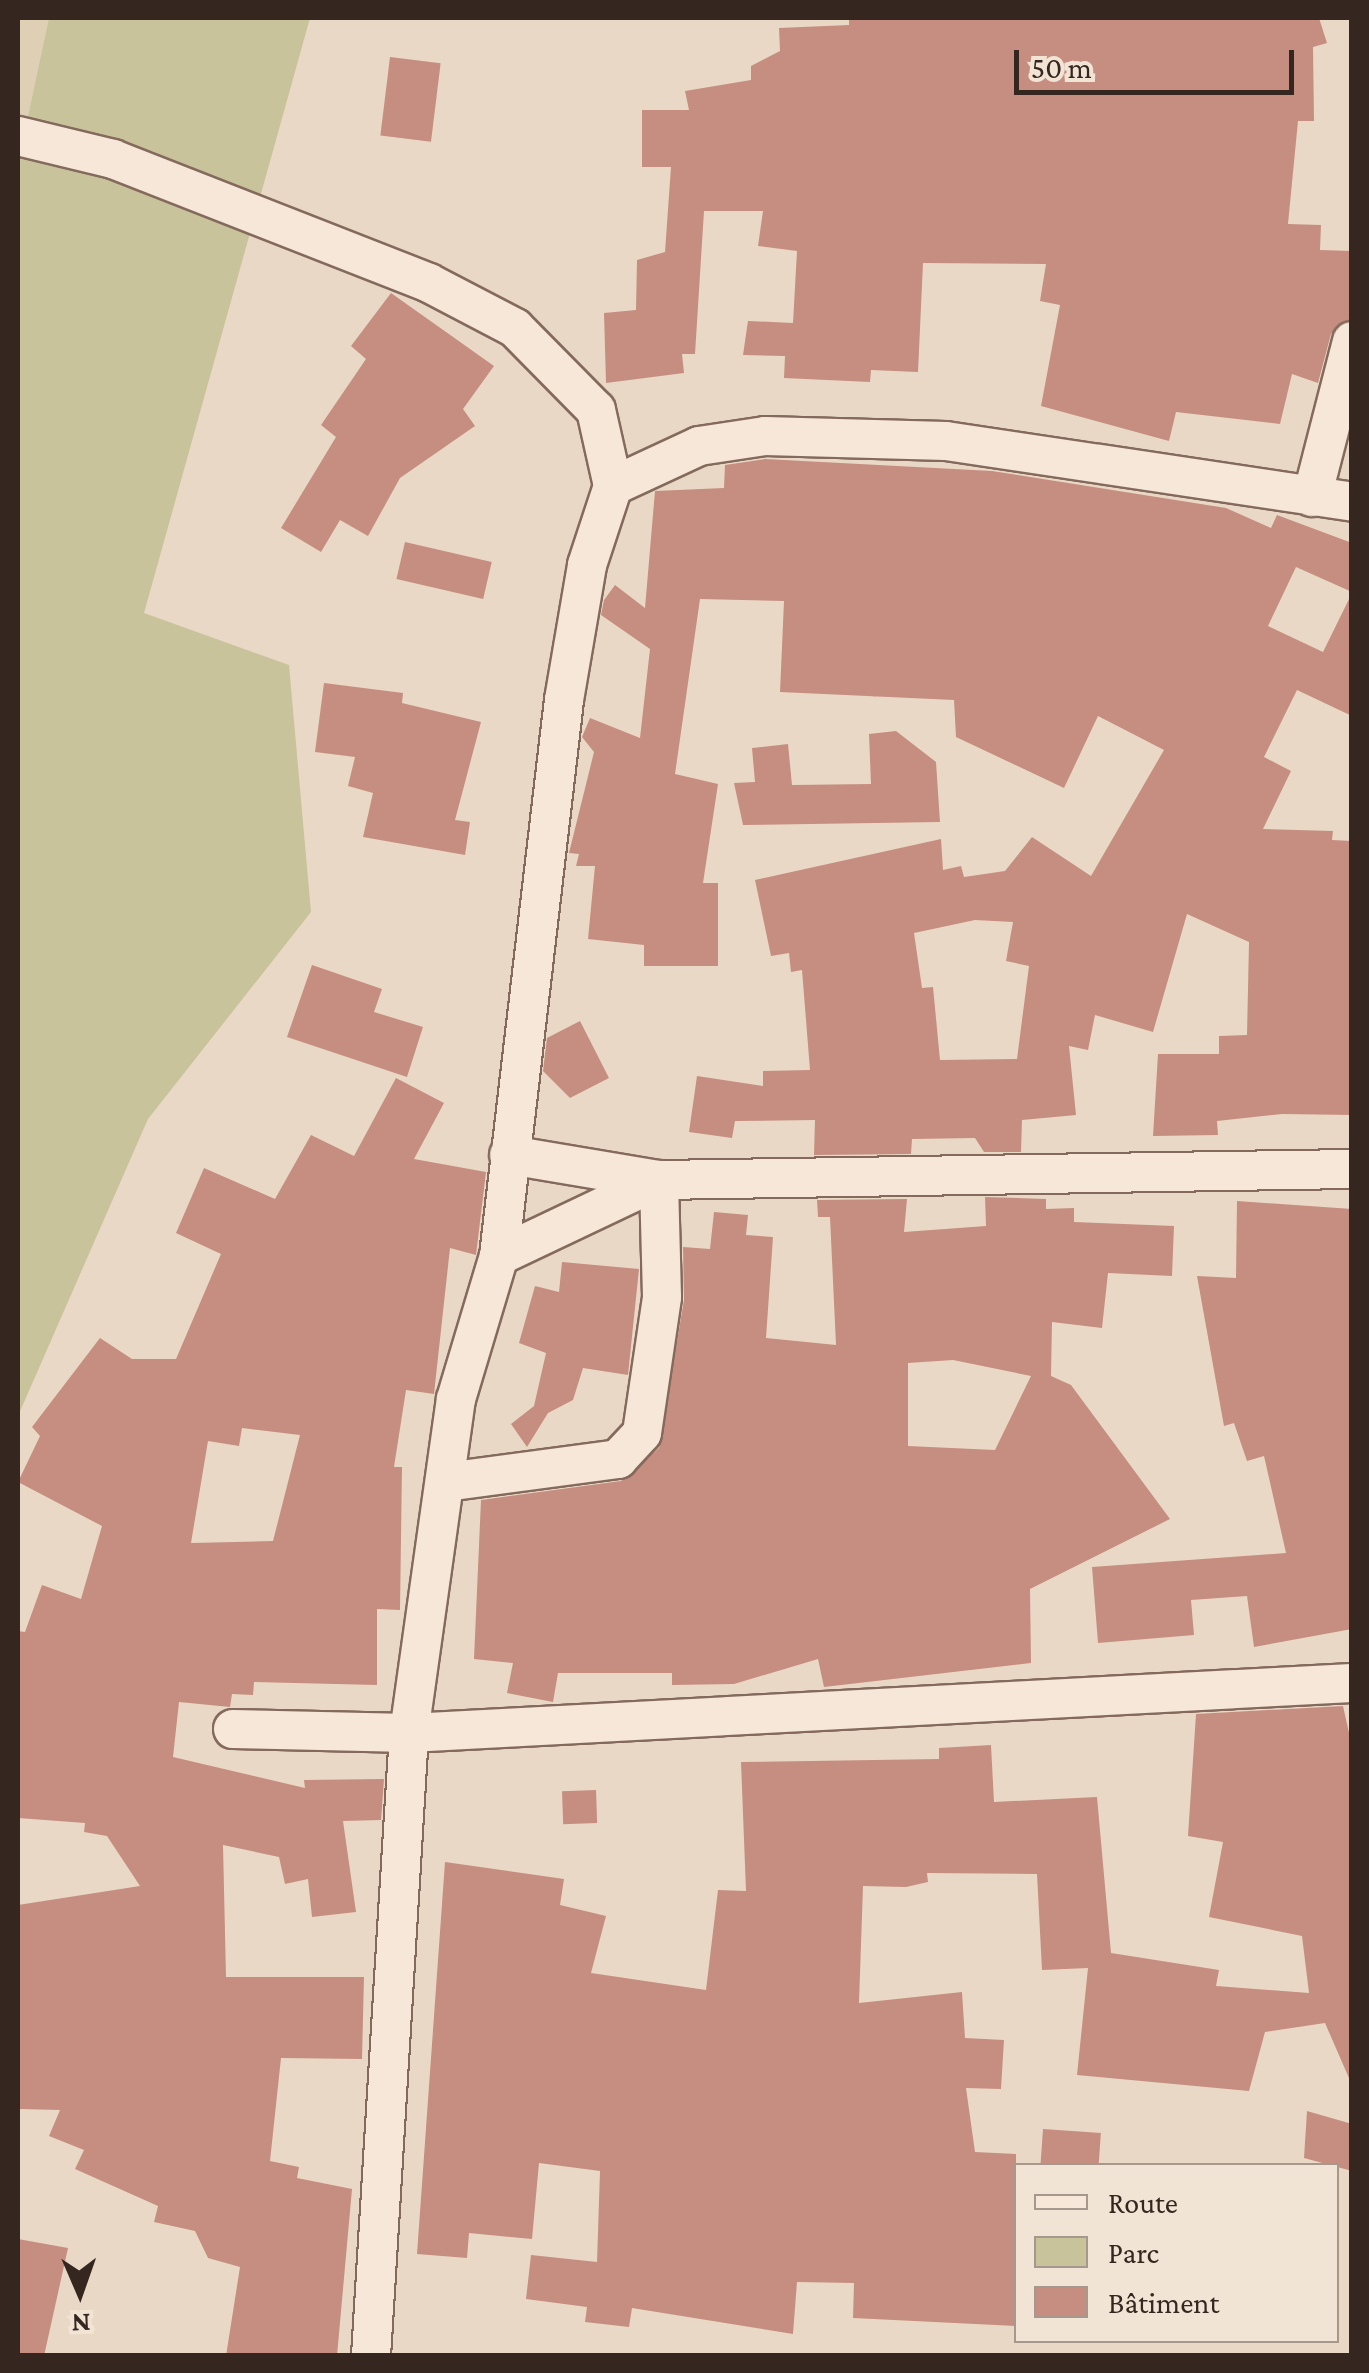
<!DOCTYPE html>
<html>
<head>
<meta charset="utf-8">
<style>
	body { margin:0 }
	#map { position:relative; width:1369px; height:2373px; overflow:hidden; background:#ead8c6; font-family:"Crimson Pro",serif }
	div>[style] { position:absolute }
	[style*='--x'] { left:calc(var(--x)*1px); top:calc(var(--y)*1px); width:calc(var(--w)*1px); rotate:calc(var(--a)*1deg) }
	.farmland>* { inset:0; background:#dfcfb4 }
	.green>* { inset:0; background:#c8c39b }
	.building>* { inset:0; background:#c58e80; transform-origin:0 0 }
	.roads { filter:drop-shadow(2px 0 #846a5d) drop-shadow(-2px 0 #846a5d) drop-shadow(0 2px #846a5d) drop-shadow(0 -2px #846a5d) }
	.street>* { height:38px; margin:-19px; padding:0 19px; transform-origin:19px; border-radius:19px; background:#f6e7d9 }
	span { translate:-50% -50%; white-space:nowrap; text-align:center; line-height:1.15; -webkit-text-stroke:10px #f2e4d5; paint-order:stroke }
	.frame { position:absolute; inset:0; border:20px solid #362620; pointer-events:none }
	.legend { position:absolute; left:1014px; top:2163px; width:325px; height:180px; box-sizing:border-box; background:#f2e4d5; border:2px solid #a7988d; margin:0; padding:12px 18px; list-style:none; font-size:30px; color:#362620 }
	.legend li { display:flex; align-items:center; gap:20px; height:50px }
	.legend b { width:50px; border:2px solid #a7988d }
	.north { position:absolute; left:30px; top:2243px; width:100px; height:100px; -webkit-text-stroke:8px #f2e4d5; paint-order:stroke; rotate:178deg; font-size:28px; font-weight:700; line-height:40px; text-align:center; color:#362620 }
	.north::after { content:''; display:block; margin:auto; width:35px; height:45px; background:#362620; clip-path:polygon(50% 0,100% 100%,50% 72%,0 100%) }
	.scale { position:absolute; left:1014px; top:50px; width:280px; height:45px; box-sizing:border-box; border:5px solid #362620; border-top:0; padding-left:12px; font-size:30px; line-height:35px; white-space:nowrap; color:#362620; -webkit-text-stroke:8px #f2e4d5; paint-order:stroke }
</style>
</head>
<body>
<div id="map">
	<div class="farmland">
		<div style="clip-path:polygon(18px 18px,49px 18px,18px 163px)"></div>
	</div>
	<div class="green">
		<div style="clip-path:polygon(49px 18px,310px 18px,144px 613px,289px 665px,311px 912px,148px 1119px,18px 1416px,18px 163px)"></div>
	</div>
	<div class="building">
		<div style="clip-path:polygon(849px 18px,1319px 18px,1327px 43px,1313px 47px,1314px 121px,1298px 121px,1288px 224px,1321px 225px,1320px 250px,1352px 251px,1352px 319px,1331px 334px,1318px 383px,1292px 374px,1280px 424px,1176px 412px,1169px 441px,1041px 406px,1060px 305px,1040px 301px,1046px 264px,923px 263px,918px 372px,871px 370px,870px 382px,784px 378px,785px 356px,743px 355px,748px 321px,793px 323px,797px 251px,758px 246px,763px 211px,704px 211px,695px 354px,682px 354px,684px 373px,606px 383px,604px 313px,636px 310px,637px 260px,665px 252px,671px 167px,642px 167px,642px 110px,689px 110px,685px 91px,751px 80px,751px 66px,780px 51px,779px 28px,849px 25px)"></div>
		<div style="left:390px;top:57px;width:51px;height:79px;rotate:7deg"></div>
		<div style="clip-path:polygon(391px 293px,494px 366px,463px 409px,475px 426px,400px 478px,368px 536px,340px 520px,321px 552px,281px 528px,336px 437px,321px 425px,366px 359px,351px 346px)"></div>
		<div style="clip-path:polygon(evenodd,765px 459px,992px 471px,1226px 508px,1271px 528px,1277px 515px,1352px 543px,1352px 592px,1296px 567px,1268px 626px,1323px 652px,1352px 593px,1352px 716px,1297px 690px,1264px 757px,1291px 771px,1263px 829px,1333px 831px,1332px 840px,1352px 841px,1352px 1115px,1282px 1114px,1217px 1121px,1218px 1135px,1153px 1136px,1158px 1054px,1219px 1054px,1219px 1036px,1247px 1035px,1249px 942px,1187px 914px,1153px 1032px,1095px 1015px,1088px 1050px,1069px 1046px,1076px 1115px,1022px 1120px,1021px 1152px,984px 1152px,975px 1138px,912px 1139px,911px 1154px,814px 1155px,815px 1120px,735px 1121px,732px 1138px,689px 1132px,697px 1076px,763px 1086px,763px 1071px,810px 1070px,802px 970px,791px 972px,789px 953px,771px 956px,755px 880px,941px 839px,943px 870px,961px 866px,964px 877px,1005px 871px,1032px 837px,1091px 876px,1164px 750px,1098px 716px,1064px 788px,956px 737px,954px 700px,780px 692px,784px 601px,700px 599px,675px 774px,718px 784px,703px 883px,718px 883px,718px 966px,644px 966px,644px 945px,588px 939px,595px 866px,576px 866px,579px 854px,569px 853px,594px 752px,582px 737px,590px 718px,640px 738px,650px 649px,601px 615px,604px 600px,615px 585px,645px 608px,655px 491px,724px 488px,725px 465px,765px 459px,975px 920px,1013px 922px,1006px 961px,1029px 966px,1017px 1059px,940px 1060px,933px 987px,922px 988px,914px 933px,975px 920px)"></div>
		<div style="left:405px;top:542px;width:89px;height:38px;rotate:13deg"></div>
		<div style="clip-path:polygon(324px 683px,403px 693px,402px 703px,481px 722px,455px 820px,470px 822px,465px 855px,363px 837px,373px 793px,348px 786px,355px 757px,315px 752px)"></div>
		<div style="clip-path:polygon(896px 731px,936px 762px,940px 822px,743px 825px,734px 783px,755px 782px,752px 748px,788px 744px,792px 785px,871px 784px,869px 734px)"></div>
		<div style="clip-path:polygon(312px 965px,382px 989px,374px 1012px,423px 1027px,407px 1077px,287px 1037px)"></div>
		<div style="clip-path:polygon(580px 1021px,609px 1078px,570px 1098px,543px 1071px,547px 1038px)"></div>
		<div style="clip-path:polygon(evenodd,396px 1078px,444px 1103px,414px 1159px,486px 1172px,476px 1255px,450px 1248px,434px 1394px,406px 1390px,394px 1467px,402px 1467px,400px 1610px,377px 1609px,377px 1685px,254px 1682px,253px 1695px,232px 1694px,230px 1707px,179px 1702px,173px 1757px,305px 1788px,304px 1780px,384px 1779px,381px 1820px,343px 1821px,356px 1912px,312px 1917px,308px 1879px,285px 1884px,279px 1857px,223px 1845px,226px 1977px,364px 1977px,362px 2059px,281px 2058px,270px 2161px,299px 2167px,297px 2178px,352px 2189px,337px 2356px,226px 2356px,240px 2267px,208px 2258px,195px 2231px,154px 2222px,158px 2206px,75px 2169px,84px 2150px,49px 2136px,60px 2110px,18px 2109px,18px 1905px,140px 1886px,107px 1836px,84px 1832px,85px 1823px,18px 1818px,18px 1631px,25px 1632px,42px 1585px,81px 1599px,102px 1526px,18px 1482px,40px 1436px,32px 1427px,100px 1338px,132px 1359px,176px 1359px,221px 1254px,176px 1233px,204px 1168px,275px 1199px,311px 1135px,354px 1156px,396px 1078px,242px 1428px,300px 1435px,273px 1541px,191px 1543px,208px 1441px,239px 1446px,242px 1428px)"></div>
		<div style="clip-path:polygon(evenodd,985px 1197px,1046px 1199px,1046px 1209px,1074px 1208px,1074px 1222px,1174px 1226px,1172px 1276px,1108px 1273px,1102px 1328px,1052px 1322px,1051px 1376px,1071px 1385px,1170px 1519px,1030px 1589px,1031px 1663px,824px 1687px,818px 1659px,734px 1684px,672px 1685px,672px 1673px,558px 1673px,553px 1702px,507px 1693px,513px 1663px,474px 1659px,481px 1500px,621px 1481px,659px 1448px,684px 1300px,683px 1247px,710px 1249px,714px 1212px,748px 1215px,746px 1235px,773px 1237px,766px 1338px,836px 1345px,830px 1217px,818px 1217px,817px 1200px,907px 1199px,904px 1232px,986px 1226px,985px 1197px,953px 1360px,1031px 1376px,995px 1450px,908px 1446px,908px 1363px,953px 1360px)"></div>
		<div style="clip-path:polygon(1237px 1201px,1352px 1209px,1352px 1629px,1254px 1647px,1247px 1596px,1191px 1600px,1194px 1635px,1098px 1643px,1092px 1567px,1286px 1553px,1264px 1456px,1247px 1461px,1234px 1423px,1224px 1426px,1197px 1276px,1236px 1278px)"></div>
		<div style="clip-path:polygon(562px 1262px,639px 1269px,628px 1375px,583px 1368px,573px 1400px,548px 1413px,527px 1447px,511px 1424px,534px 1406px,546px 1353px,519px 1343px,535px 1286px,559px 1292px)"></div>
		<div style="clip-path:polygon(1343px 1706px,1352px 1746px,1352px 2085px,1325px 2023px,1265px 2032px,1249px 2091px,1077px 2075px,1088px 1968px,1042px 1970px,1037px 1874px,927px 1873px,928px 1882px,906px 1887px,863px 1886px,859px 2003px,962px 1992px,965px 2038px,1004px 2040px,1001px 2089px,966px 2088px,975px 2152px,1016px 2154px,1016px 2326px,853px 2318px,854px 2283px,797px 2282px,793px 2334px,632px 2308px,629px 2327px,585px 2322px,587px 2307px,526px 2299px,531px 2255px,597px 2262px,600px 2171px,539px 2163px,532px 2239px,469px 2233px,467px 2258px,417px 2254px,445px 1862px,564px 1879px,560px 1905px,606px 1916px,591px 1973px,706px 1990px,718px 1890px,746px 1891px,741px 1762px,939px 1759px,939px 1748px,991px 1745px,994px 1802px,1097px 1797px,1111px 1953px,1219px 1970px,1216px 1986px,1309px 1993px,1302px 1936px,1209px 1917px,1223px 1842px,1188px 1836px,1196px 1714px)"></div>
		<div style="left:596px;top:1790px;width:33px;height:34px;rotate:88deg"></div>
		<div style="clip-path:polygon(1307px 2111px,1352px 2124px,1352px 2171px,1304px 2158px)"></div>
		<div style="left:1043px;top:2129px;width:58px;height:37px;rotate:4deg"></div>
		<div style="clip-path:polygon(18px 2239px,68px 2248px,44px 2356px,18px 2356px)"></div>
	</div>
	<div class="roads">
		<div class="street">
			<div style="--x:18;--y:136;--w:98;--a:13.6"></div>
			<div style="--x:113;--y:159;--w:339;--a:21.4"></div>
			<div style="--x:429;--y:283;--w:97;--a:27.6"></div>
			<div style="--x:515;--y:328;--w:115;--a:45.4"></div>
			<div style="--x:596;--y:410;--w:78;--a:77.4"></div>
			<div style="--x:1312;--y:497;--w:161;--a:-75.6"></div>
			<div style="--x:499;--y:1256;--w:177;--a:-25.4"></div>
			<div style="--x:659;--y:1180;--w:693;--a:-0.91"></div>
			<div style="--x:446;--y:1482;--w:174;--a:-7.6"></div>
			<div style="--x:618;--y:1459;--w:35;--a:-47"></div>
			<div style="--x:642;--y:1433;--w:137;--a:-81.6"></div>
			<div style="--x:662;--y:1297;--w:117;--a:-91.5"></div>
			<div style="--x:659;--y:1180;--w:152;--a:-170.5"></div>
			<div style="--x:233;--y:1729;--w:176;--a:1.3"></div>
			<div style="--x:409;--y:1733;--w:944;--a:-3.04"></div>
			<div style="--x:371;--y:2356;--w:624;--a:-86.51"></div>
			<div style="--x:409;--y:1733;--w:337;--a:-82"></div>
			<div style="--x:456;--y:1399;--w:149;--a:-73.3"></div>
			<div style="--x:499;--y:1256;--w:560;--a:-83.33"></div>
			<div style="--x:564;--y:700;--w:137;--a:-80.3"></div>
			<div style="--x:587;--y:565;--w:83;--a:-71.8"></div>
			<div style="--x:613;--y:486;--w:95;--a:-24.9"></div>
			<div style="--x:699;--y:446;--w:67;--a:-8.6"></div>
			<div style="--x:765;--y:436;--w:181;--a:1.6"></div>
			<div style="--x:946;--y:441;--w:411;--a:8.5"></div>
		</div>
	</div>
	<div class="frame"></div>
	<ul class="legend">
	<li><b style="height:12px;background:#f6e7d9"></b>Route</li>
	<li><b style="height:28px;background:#c8c39b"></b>Parc</li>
	<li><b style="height:28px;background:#c58e80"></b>Bâtiment</li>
	</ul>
	<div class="north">N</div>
	<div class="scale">50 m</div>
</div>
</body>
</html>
